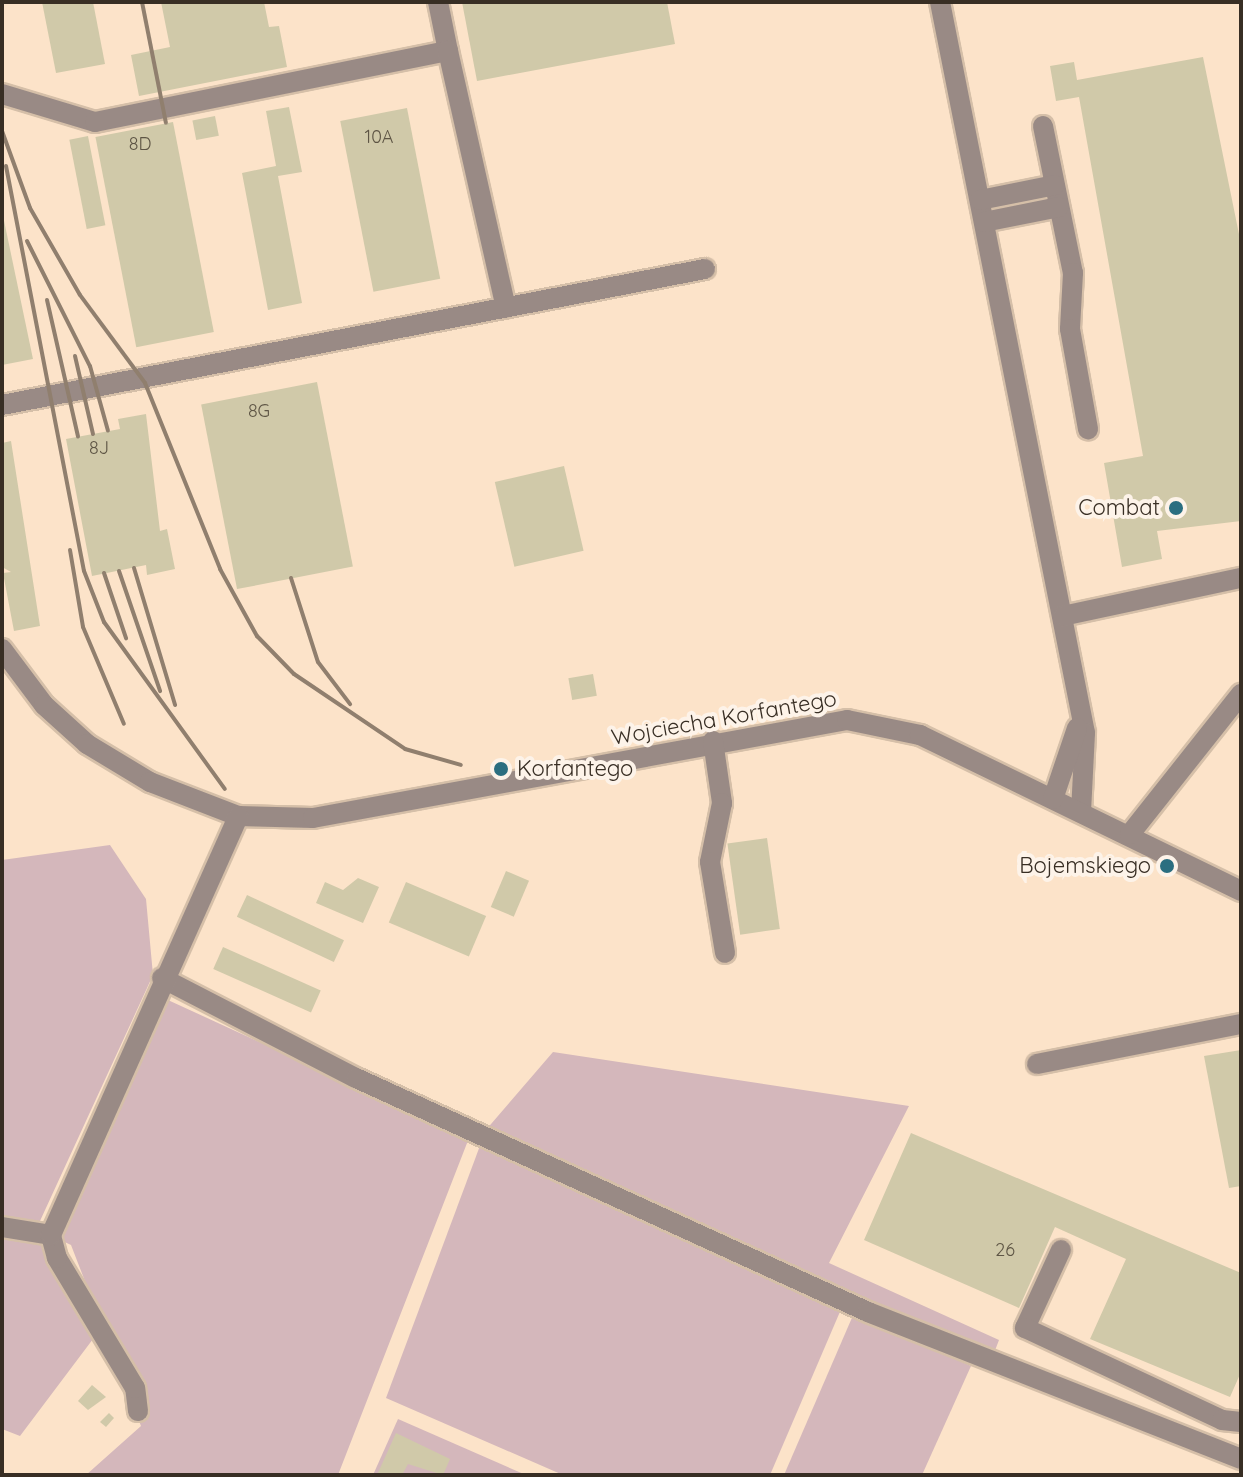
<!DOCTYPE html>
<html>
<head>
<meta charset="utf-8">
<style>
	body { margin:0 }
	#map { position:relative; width:1243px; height:1477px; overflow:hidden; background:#fce3c9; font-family:Quicksand,sans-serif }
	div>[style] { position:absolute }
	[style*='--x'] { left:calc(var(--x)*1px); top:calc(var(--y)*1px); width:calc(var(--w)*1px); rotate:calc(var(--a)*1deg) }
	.green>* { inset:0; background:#d4b7bb }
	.building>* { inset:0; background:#d0c9a9; transform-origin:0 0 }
	.roads { filter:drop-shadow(2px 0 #d5bfa8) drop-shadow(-2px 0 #d5bfa8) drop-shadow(0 2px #d5bfa8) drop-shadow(0 -2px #d5bfa8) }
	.minor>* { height:20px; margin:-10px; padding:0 10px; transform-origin:10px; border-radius:10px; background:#998a85 }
	.rail>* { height:4px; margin:-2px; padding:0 2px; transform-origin:2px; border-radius:2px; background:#907f6e }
	.dots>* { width:22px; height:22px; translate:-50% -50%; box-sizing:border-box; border:4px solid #fdf3e9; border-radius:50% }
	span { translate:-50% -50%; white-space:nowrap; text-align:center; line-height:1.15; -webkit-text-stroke:8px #fdf3e9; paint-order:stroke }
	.number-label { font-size:18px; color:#5e5545 }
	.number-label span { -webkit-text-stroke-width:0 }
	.poi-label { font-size:22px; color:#382e24 }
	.right { translate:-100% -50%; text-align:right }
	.left { translate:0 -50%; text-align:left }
	.street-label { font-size:22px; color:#382e24 }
	.frame { position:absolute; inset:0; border:4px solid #382e24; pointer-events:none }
</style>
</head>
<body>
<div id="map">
	<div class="green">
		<div style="clip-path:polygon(110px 845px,146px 899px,153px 975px,40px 1221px,93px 1339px,20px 1436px,2px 1429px,2px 860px)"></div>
		<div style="clip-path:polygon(157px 995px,469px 1138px,338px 1475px,86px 1475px,141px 1426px,71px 1245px,50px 1235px)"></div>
		<div style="clip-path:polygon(553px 1052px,909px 1106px,829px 1263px,999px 1340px,991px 1361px,485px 1131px)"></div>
		<div style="clip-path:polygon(481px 1143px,842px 1307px,770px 1475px,563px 1475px,386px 1398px)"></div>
		<div style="clip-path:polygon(854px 1313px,971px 1366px,922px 1475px,784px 1475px)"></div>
		<div style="clip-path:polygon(398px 1419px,526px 1475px,373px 1475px)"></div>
	</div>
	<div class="building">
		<div style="clip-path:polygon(42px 2px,93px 2px,105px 64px,56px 73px)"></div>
		<div style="clip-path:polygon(161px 2px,264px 2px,269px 27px,279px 26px,287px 67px,139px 96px,131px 55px,170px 47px)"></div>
		<div style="clip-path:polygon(462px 2px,667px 2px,675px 44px,477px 81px)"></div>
		<div style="clip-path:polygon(1203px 57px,1241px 244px,1241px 521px,1157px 531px,1162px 559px,1122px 567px,1104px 463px,1143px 456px,1079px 97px,1056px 101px,1050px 66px,1074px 62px,1077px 80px)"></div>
		<div style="clip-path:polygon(289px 107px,302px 172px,278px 176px,302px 303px,268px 310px,242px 173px,276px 166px,266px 111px)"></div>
		<div style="left:407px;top:108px;width:174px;height:68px;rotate:79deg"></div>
		<div style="left:215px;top:116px;width:20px;height:23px;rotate:79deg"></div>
		<div style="left:173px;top:122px;width:214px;height:79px;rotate:79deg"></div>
		<div style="left:88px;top:136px;width:91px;height:19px;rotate:79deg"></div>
		<div style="clip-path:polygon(2px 211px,33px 359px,2px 365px)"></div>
		<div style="left:317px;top:382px;width:188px;height:118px;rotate:79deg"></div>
		<div style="clip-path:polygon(146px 414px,160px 531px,167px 529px,175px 569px,147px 575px,146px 565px,92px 576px,66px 439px,120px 429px,118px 419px)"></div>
		<div style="clip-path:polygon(11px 441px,40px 626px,14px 631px,3px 573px,11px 572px,2px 567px,2px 443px)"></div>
		<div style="left:564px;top:466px;width:87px;height:71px;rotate:77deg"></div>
		<div style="left:593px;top:674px;width:22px;height:25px;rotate:80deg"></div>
		<div style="left:767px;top:838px;width:92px;height:40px;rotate:82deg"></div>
		<div style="left:506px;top:871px;width:25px;height:39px;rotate:23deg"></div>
		<div style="clip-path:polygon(358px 878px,379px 887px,363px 923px,316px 903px,325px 882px,343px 890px)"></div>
		<div style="left:406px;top:882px;width:87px;height:44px;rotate:23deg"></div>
		<div style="left:247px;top:895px;width:107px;height:24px;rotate:25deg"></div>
		<div style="left:223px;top:947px;width:107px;height:24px;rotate:24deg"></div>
		<div style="clip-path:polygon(1241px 1050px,1241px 1186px,1229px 1188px,1204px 1056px)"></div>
		<div style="clip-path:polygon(911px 1133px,1241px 1273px,1241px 1372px,1230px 1397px,1090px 1339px,1126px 1259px,1055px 1227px,1019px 1308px,864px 1240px)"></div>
		<div style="clip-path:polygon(92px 1385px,106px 1397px,88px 1410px,78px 1401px)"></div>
		<div style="clip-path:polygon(109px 1413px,114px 1418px,106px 1427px,100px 1422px)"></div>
		<div style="clip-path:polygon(396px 1433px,450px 1459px,443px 1475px,408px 1464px,402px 1475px,377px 1475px)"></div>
	</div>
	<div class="roads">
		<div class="minor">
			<div style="--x:438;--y:2;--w:50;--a:78.5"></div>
			<div style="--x:940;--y:2;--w:745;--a:78.78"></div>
			<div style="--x:1085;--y:733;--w:79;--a:92.9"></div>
			<div style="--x:2;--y:94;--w:97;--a:16.8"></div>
			<div style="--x:95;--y:122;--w:360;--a:-11.4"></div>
			<div style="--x:448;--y:51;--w:263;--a:77.3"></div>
			<div style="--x:1043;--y:126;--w:150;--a:78.5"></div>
			<div style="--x:1073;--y:273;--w:56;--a:93.1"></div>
			<div style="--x:1070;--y:329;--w:102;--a:79.8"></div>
			<div style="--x:980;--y:200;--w:76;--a:-11.3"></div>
			<div style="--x:984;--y:222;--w:76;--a:-11.3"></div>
			<div style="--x:2;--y:405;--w:716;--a:-10.95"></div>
			<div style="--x:1063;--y:616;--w:182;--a:-12.1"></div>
			<div style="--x:2;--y:649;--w:70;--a:53.1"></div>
			<div style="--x:44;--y:705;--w:58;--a:42.2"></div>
			<div style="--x:87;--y:744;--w:74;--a:31.1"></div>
			<div style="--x:150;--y:782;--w:94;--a:21.1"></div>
			<div style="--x:238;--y:816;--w:75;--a:1.5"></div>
			<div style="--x:313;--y:818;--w:543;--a:-10.4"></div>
			<div style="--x:847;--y:720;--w:75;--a:11.6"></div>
			<div style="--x:920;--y:735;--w:357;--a:25.9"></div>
			<div style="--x:713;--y:741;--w:63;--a:81.7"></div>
			<div style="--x:722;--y:803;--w:60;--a:101.5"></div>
			<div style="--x:710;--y:862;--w:92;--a:80.6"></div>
			<div style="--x:1053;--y:799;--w:75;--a:-71.3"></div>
			<div style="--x:1130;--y:834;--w:179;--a:-51.6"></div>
			<div style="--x:162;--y:978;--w:218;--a:27.3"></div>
			<div style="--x:356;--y:1078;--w:563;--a:24.56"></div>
			<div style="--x:868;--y:1312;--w:401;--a:21.5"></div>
			<div style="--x:1037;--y:1064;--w:208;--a:-11.1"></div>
			<div style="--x:2;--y:1227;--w:50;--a:9.3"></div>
			<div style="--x:1061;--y:1250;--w:86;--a:114.8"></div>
			<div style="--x:1025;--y:1328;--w:217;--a:25"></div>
			<div style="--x:1222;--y:1420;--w:19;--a:6"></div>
			<div style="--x:138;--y:1411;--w:23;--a:-97"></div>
			<div style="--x:135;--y:1388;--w:152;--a:-121"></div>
			<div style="--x:57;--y:1258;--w:24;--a:-105"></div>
			<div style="--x:51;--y:1235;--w:459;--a:-65.9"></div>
		</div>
	</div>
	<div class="rail">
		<div style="--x:142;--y:2;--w:123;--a:78.8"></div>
		<div style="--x:2;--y:131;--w:82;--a:70"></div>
		<div style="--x:30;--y:208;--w:100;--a:60.1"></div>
		<div style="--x:80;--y:295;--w:109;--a:53.5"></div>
		<div style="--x:145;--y:383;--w:201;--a:68"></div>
		<div style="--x:220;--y:569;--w:77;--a:61.1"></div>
		<div style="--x:257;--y:636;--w:53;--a:45.8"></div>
		<div style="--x:294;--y:674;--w:134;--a:34"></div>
		<div style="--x:405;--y:749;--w:58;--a:15.9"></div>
		<div style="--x:6;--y:166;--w:412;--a:79.1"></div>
		<div style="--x:84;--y:571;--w:55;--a:68.6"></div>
		<div style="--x:104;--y:622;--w:206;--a:54.1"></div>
		<div style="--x:27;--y:241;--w:140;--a:63.3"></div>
		<div style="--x:90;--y:366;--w:67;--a:74.5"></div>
		<div style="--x:47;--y:300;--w:140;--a:77.2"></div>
		<div style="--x:75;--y:356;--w:80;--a:77"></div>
		<div style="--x:70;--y:550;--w:78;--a:80.4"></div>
		<div style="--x:83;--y:627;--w:105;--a:67.1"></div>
		<div style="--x:134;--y:568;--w:143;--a:73.3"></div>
		<div style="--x:119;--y:571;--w:127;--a:71.1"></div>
		<div style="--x:104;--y:573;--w:69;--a:71.3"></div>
		<div style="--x:291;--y:578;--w:88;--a:72.2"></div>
		<div style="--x:318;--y:662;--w:53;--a:52.7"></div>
	</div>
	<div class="dots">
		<div style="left:1176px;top:508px;background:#2b6e80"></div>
		<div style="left:501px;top:769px;background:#2b6e80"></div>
		<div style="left:1167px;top:866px;background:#2b6e80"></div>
	</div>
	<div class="number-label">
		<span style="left:379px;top:137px">10A</span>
		<span style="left:140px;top:144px">8D</span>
		<span style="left:259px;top:411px">8G</span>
		<span style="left:99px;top:448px">8J</span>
		<span style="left:1005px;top:1250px">26</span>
	</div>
	<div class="poi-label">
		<span class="right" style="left:1160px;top:508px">Combat</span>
		<span class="left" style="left:517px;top:769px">Korfantego</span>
		<span class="right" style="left:1151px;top:866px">Bojemskiego</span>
	</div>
	<div class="street-label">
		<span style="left:724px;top:718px;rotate:-10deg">Wojciecha Korfantego</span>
	</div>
	<div class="frame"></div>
</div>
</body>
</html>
